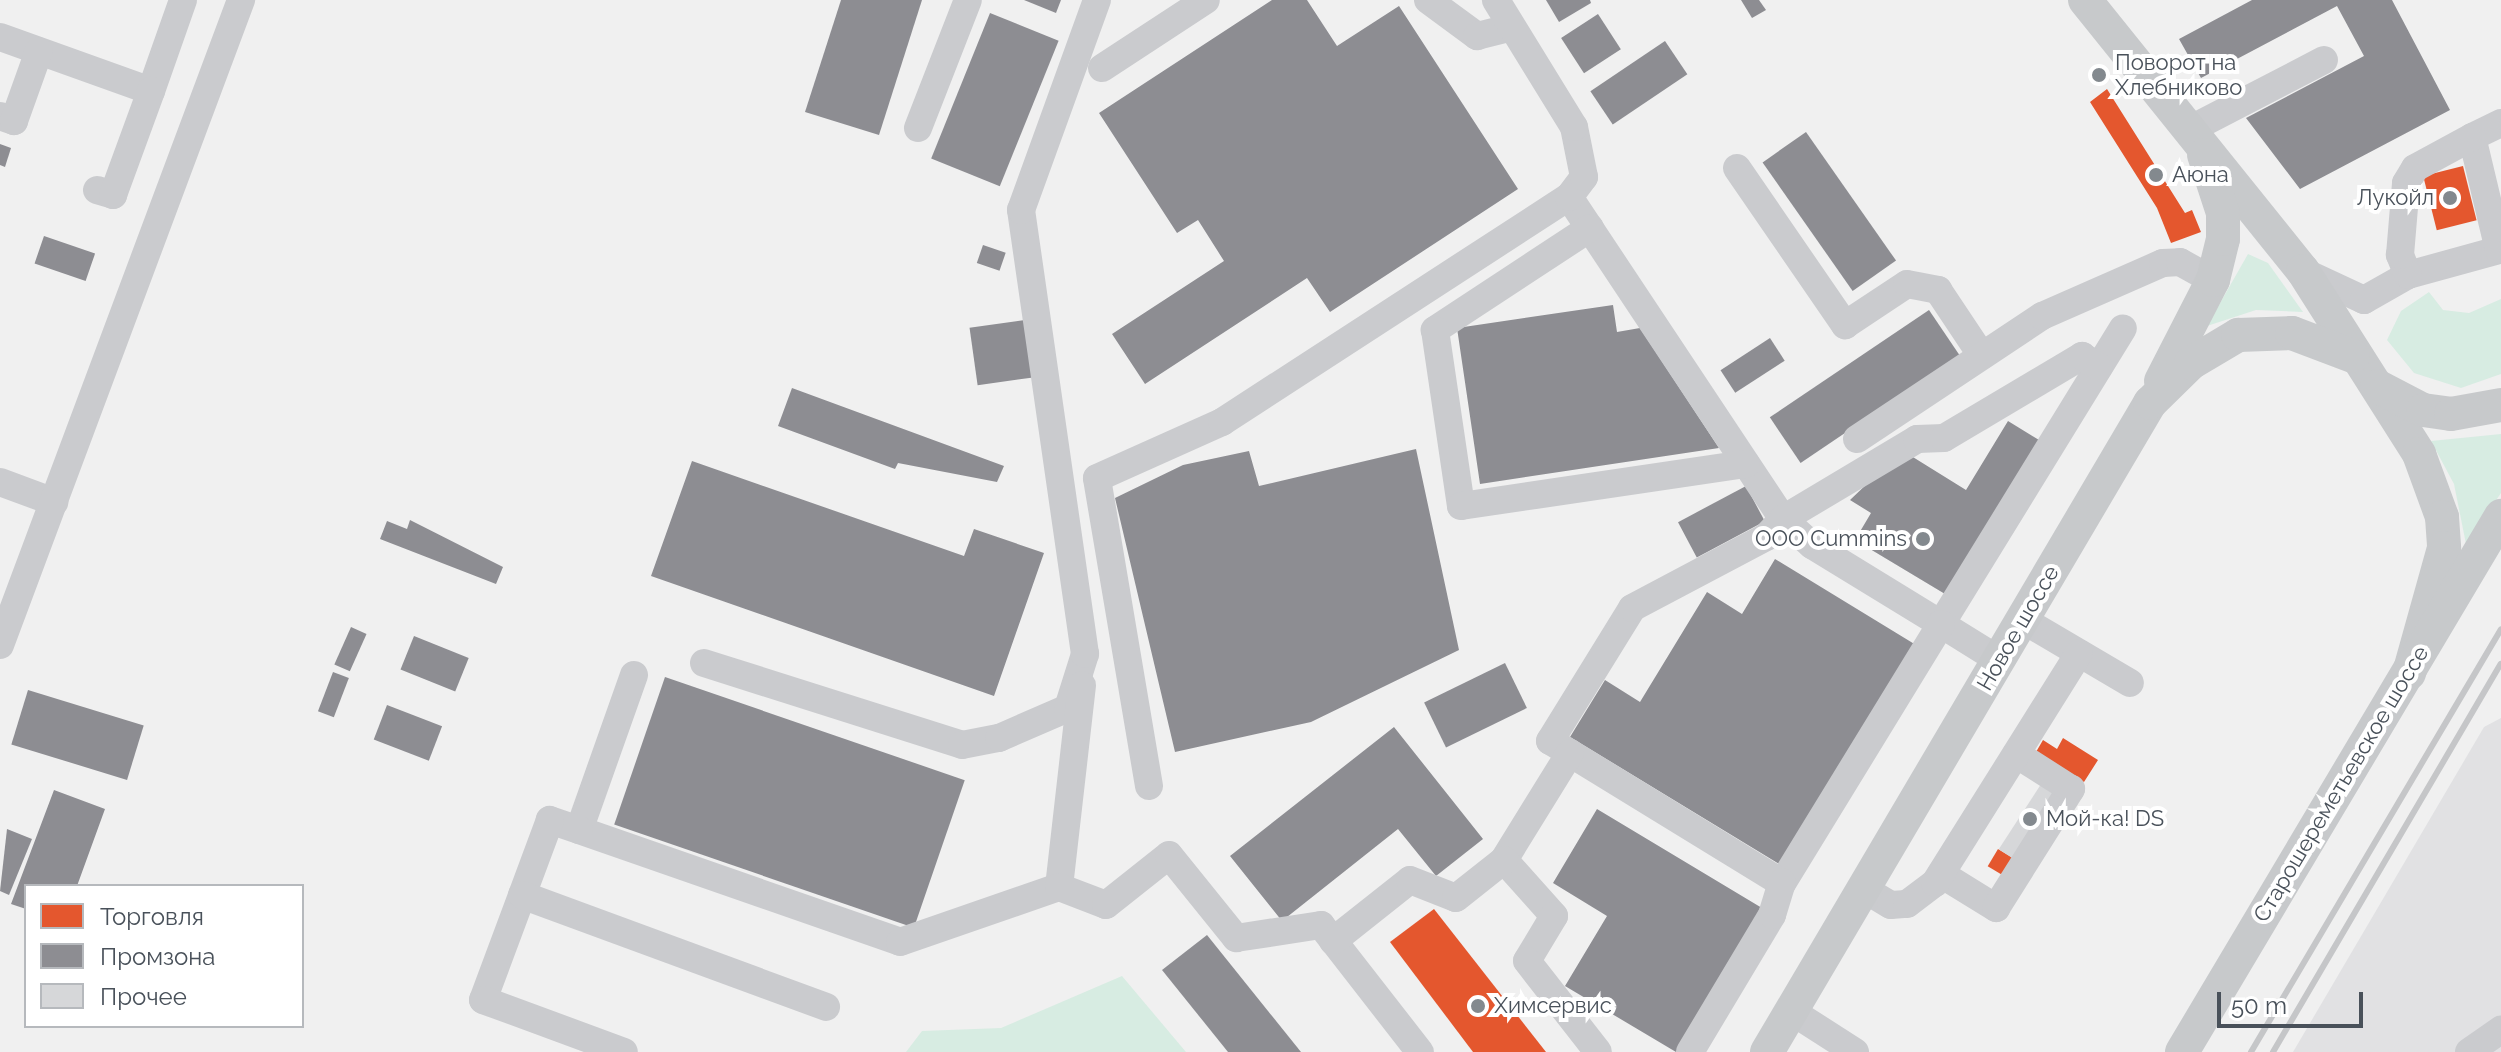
<!DOCTYPE html>
<html>
<head>
<meta charset="utf-8">
<style>
	body { margin:0 }
	#map { position:relative; width:2501px; height:1052px; overflow:hidden; background:#f0f0f0; font-family:Raleway,sans-serif }
	div>[style] { position:absolute }
	[style*='--x'] { left:calc(var(--x)*1px); top:calc(var(--y)*1px); width:calc(var(--w)*1px); rotate:calc(var(--a)*1deg) }
	.airport>* { inset:0; background:#e1e1e3 }
	.green>* { inset:0; background:#d7ece2 }
	.shops>* { inset:0; background:#e4572e; transform-origin:0 0 }
	.industry>* { inset:0; background:#8d8d92; transform-origin:0 0 }
	.building>* { inset:0; background:#d6d7d9; transform-origin:0 0 }
	.minor>* { height:28px; margin:-14px; padding:0 14px; transform-origin:14px; border-radius:14px; background:#cacbce }
	.major>* { height:34px; margin:-17px; padding:0 17px; transform-origin:17px; border-radius:17px; background:#c7c9cb }
	.rail>* { height:6px; margin:-3px; padding:0 3px; transform-origin:3px; border-radius:3px; background:#c5c6c8 }
	.dots>* { width:22px; height:22px; translate:-50% -50%; box-sizing:border-box; border:4px solid #fff; border-radius:50% }
	span { translate:-50% -50%; white-space:nowrap; text-align:center; line-height:1.15; -webkit-text-stroke:8px #fff; paint-order:stroke }
	.poi-label { font-size:22px; color:#49515a }
	.left { translate:0 -50%; text-align:left }
	.right { translate:-100% -50%; text-align:right }
	.street-label { font-size:22px; color:#49515a }
	.legend { position:absolute; left:24px; top:884px; width:280px; height:144px; box-sizing:border-box; background:#fff; border:2px solid #b6b9bd; margin:0; padding:10px 14px; list-style:none; font-size:24px; color:#49515a }
	.legend li { display:flex; align-items:center; gap:16px; height:40px }
	.legend b { width:40px; border:2px solid #b6b9bd }
	.scale { position:absolute; left:2217px; top:992px; width:146px; height:36px; box-sizing:border-box; border:4px solid #49515a; border-top:0; padding-left:10px; font-size:24px; line-height:28px; white-space:nowrap; color:#49515a; -webkit-text-stroke:6px #fff; paint-order:stroke }
</style>
</head>
<body>
<div id="map">
	<div class="airport">
		<div style="clip-path:polygon(2501px 718px,2501px 1052px,2293px 1052px,2484px 727px)"></div>
	</div>
	<div class="green">
		<div style="clip-path:polygon(2248px 254px,2268px 263px,2303px 312px,2256px 310px,2207px 326px)"></div>
		<div style="clip-path:polygon(2429px 292px,2443px 310px,2469px 313px,2501px 299px,2501px 374px,2461px 388px,2414px 373px,2387px 340px,2401px 311px)"></div>
		<div style="clip-path:polygon(2501px 434px,2501px 493px,2466px 544px,2454px 484px,2431px 441px)"></div>
		<div style="clip-path:polygon(1122px 976px,1186px 1052px,906px 1052px,922px 1031px,1001px 1028px)"></div>
	</div>
	<div class="shops">
		<div style="clip-path:polygon(2107px 89px,2185px 213px,2192px 210px,2201px 232px,2171px 243px,2157px 208px,2090px 102px)"></div>
		<div style="left:2463px;top:166px;width:56px;height:41px;rotate:76deg"></div>
		<div style="clip-path:polygon(2063px 738px,2098px 760px,2084px 782px,2036px 752px,2043px 740px,2057px 749px)"></div>
		<div style="left:1998px;top:849px;width:23px;height:20px;rotate:31deg"></div>
		<div style="clip-path:polygon(1434px 909px,1546px 1052px,1473px 1052px,1390px 942px)"></div>
	</div>
	<div class="industry">
		<div style="clip-path:polygon(841px 0,922px 0,879px 135px,805px 112px)"></div>
		<div style="clip-path:polygon(1024px 0,1061px 0,1056px 13px)"></div>
		<div style="clip-path:polygon(1272px 0,1307px 0,1337px 46px,1399px 6px,1518px 189px,1330px 312px,1307px 278px,1145px 384px,1112px 334px,1224px 261px,1198px 220px,1177px 233px,1099px 113px)"></div>
		<div style="clip-path:polygon(1546px 0,1590px 0,1591px 3px,1559px 22px)"></div>
		<div style="clip-path:polygon(1741px 0,1759px 0,1766px 10px,1752px 18px)"></div>
		<div style="clip-path:polygon(2252px 0,2392px 0,2450px 110px,2300px 189px,2246px 118px,2364px 56px,2337px 6px,2201px 78px,2179px 39px)"></div>
		<div style="left:990px;top:13px;width:74px;height:157px;rotate:22deg"></div>
		<div style="left:1598px;top:14px;width:42px;height:44px;rotate:57deg"></div>
		<div style="left:1665px;top:41px;width:40px;height:90px;rotate:56deg"></div>
		<div style="left:1806px;top:132px;width:157px;height:53px;rotate:55deg"></div>
		<div style="clip-path:polygon(0 144px,11px 148px,5px 167px,0 165px)"></div>
		<div style="left:44px;top:236px;width:54px;height:29px;rotate:19deg"></div>
		<div style="left:983px;top:245px;width:24px;height:19px;rotate:19deg"></div>
		<div style="clip-path:polygon(1613px 305px,1617px 332px,1640px 328px,1719px 448px,1480px 484px,1457px 328px)"></div>
		<div style="left:1929px;top:310px;width:55px;height:192px;rotate:56deg"></div>
		<div style="left:1025px;top:320px;width:58px;height:56px;rotate:82deg"></div>
		<div style="left:1770px;top:338px;width:27px;height:59px;rotate:57deg"></div>
		<div style="clip-path:polygon(792px 388px,1004px 466px,997px 482px,898px 463px,895px 469px,778px 426px)"></div>
		<div style="clip-path:polygon(2008px 421px,2039px 440px,1945px 594px,1855px 540px,1871px 513px,1850px 500px,1892px 460px,1908px 454px,1966px 490px)"></div>
		<div style="clip-path:polygon(1416px 449px,1459px 650px,1311px 722px,1175px 752px,1115px 498px,1183px 465px,1249px 451px,1259px 486px)"></div>
		<div style="clip-path:polygon(692px 461px,964px 556px,974px 529px,1044px 553px,994px 696px,651px 576px)"></div>
		<div style="left:1746px;top:486px;width:40px;height:77px;rotate:62deg"></div>
		<div style="clip-path:polygon(410px 520px,503px 567px,496px 584px,380px 539px,387px 521px,407px 529px)"></div>
		<div style="clip-path:polygon(1775px 559px,1916px 645px,1781px 865px,1570px 737px,1605px 680px,1640px 702px,1707px 592px,1742px 614px)"></div>
		<div style="left:351px;top:627px;width:17px;height:41px;rotate:24deg"></div>
		<div style="left:414px;top:636px;width:59px;height:36px;rotate:22deg"></div>
		<div style="left:1505px;top:663px;width:50px;height:90px;rotate:64deg"></div>
		<div style="left:333px;top:672px;width:17px;height:42px;rotate:21deg"></div>
		<div style="left:665px;top:677px;width:317px;height:156px;rotate:19deg"></div>
		<div style="left:28px;top:690px;width:121px;height:57px;rotate:17deg"></div>
		<div style="left:387px;top:705px;width:59px;height:37px;rotate:21deg"></div>
		<div style="clip-path:polygon(1394px 727px,1483px 839px,1436px 876px,1398px 829px,1282px 921px,1230px 856px)"></div>
		<div style="clip-path:polygon(54px 790px,105px 809px,77px 886px,26px 886px,26px 909px,11px 904px)"></div>
		<div style="clip-path:polygon(1597px 809px,1762px 908px,1676px 1052px,1565px 986px,1607px 916px,1553px 883px)"></div>
		<div style="clip-path:polygon(7px 829px,32px 839px,9px 895px,0 891px)"></div>
		<div style="clip-path:polygon(1207px 935px,1301px 1052px,1228px 1052px,1162px 970px)"></div>
	</div>
	<div class="building">
		<div style="left:2045px;top:778px;width:17px;height:85px;rotate:33deg"></div>
	</div>
	<div class="minor">
		<div style="--x:1428;--y:0;--w:61;--a:36.3"></div>
		<div style="--x:1477;--y:36;--w:34;--a:-14"></div>
		<div style="--x:0;--y:37;--w:160;--a:19.7"></div>
		<div style="--x:151;--y:91;--w:96;--a:-70.6"></div>
		<div style="--x:1102;--y:68;--w:124;--a:-33.2"></div>
		<div style="--x:0;--y:116;--w:15;--a:20"></div>
		<div style="--x:14;--y:121;--w:74;--a:-70.3"></div>
		<div style="--x:918;--y:128;--w:137;--a:-68.7"></div>
		<div style="--x:2189;--y:130;--w:152;--a:-27.4"></div>
		<div style="--x:1737;--y:168;--w:191;--a:55.5"></div>
		<div style="--x:1845;--y:325;--w:74;--a:-33.5"></div>
		<div style="--x:1907;--y:284;--w:32;--a:11"></div>
		<div style="--x:1938;--y:290;--w:79;--a:56.3"></div>
		<div style="--x:97;--y:190;--w:17;--a:17"></div>
		<div style="--x:113;--y:195;--w:111;--a:-69.9"></div>
		<div style="--x:1569;--y:197;--w:387;--a:56.4"></div>
		<div style="--x:1783;--y:519;--w:39;--a:42"></div>
		<div style="--x:1812;--y:545;--w:151;--a:31.5"></div>
		<div style="--x:1941;--y:624;--w:347;--a:-58.4"></div>
		<div style="--x:1590;--y:228;--w:186;--a:146.7"></div>
		<div style="--x:1435;--y:330;--w:178;--a:81.6"></div>
		<div style="--x:1461;--y:506;--w:288;--a:-8.4"></div>
		<div style="--x:2306;--y:273;--w:64;--a:25"></div>
		<div style="--x:2364;--y:300;--w:51;--a:-29.6"></div>
		<div style="--x:2408;--y:275;--w:94;--a:-15.4"></div>
		<div style="--x:2499;--y:250;--w:116;--a:-103.4"></div>
		<div style="--x:2472;--y:137;--w:32;--a:-26"></div>
		<div style="--x:2408;--y:275;--w:22;--a:-112"></div>
		<div style="--x:2400;--y:255;--w:72;--a:-85.2"></div>
		<div style="--x:2406;--y:183;--w:17;--a:-59"></div>
		<div style="--x:2415;--y:168;--w:65;--a:-28.5"></div>
		<div style="--x:1857;--y:439;--w:222;--a:-33.6"></div>
		<div style="--x:2042;--y:316;--w:132;--a:-23.7"></div>
		<div style="--x:2163;--y:263;--w:17;--a:-3"></div>
		<div style="--x:2180;--y:262;--w:38;--a:29"></div>
		<div style="--x:0;--y:482;--w:58;--a:20.3"></div>
		<div style="--x:2023;--y:620;--w:124;--a:30.5"></div>
		<div style="--x:0;--y:645;--w:689;--a:-69.51"></div>
		<div style="--x:1999;--y:660;--w:68;--a:-148.2"></div>
		<div style="--x:1941;--y:624;--w:304;--a:121.5"></div>
		<div style="--x:1782;--y:883;--w:272;--a:-148.5"></div>
		<div style="--x:1550;--y:741;--w:156;--a:-58.3"></div>
		<div style="--x:1632;--y:608;--w:152;--a:-27.9"></div>
		<div style="--x:1766;--y:537;--w:25;--a:-47"></div>
		<div style="--x:1783;--y:519;--w:156;--a:-30.8"></div>
		<div style="--x:1917;--y:439;--w:27;--a:-2"></div>
		<div style="--x:1944;--y:438;--w:161;--a:-30.7"></div>
		<div style="--x:2082;--y:356;--w:20;--a:33"></div>
		<div style="--x:704;--y:663;--w:271;--a:17.6"></div>
		<div style="--x:962;--y:745;--w:38;--a:-11"></div>
		<div style="--x:999;--y:738;--w:75;--a:-23.5"></div>
		<div style="--x:1068;--y:708;--w:57;--a:-72.5"></div>
		<div style="--x:1085;--y:654;--w:449;--a:-98.2"></div>
		<div style="--x:1021;--y:210;--w:223;--a:-70.1"></div>
		<div style="--x:634;--y:675;--w:164;--a:109.5"></div>
		<div style="--x:579;--y:830;--w:340;--a:19.2"></div>
		<div style="--x:900;--y:942;--w:168;--a:-19.1"></div>
		<div style="--x:1059;--y:887;--w:203;--a:-83.5"></div>
		<div style="--x:1570;--y:753;--w:126;--a:121.7"></div>
		<div style="--x:1504;--y:860;--w:75;--a:48.2"></div>
		<div style="--x:1554;--y:916;--w:52;--a:121"></div>
		<div style="--x:1527;--y:961;--w:115;--a:52"></div>
		<div style="--x:1149;--y:786;--w:312;--a:-99.6"></div>
		<div style="--x:1097;--y:478;--w:137;--a:-24.1"></div>
		<div style="--x:1222;--y:422;--w:414;--a:-33"></div>
		<div style="--x:1569;--y:197;--w:25;--a:-53"></div>
		<div style="--x:1584;--y:177;--w:51;--a:-101.3"></div>
		<div style="--x:1574;--y:127;--w:149;--a:-121.6"></div>
		<div style="--x:579;--y:830;--w:31;--a:-161"></div>
		<div style="--x:550;--y:820;--w:192;--a:110.4"></div>
		<div style="--x:483;--y:1000;--w:150;--a:20.2"></div>
		<div style="--x:1941;--y:874;--w:65;--a:31.7"></div>
		<div style="--x:1996;--y:908;--w:141;--a:-57.8"></div>
		<div style="--x:2071;--y:789;--w:65;--a:-147.5"></div>
		<div style="--x:1059;--y:887;--w:50;--a:21"></div>
		<div style="--x:1106;--y:905;--w:80;--a:-38.4"></div>
		<div style="--x:1169;--y:855;--w:107;--a:51.1"></div>
		<div style="--x:1236;--y:938;--w:86;--a:-8.7"></div>
		<div style="--x:1321;--y:925;--w:161;--a:52.1"></div>
		<div style="--x:1864;--y:889;--w:31;--a:31"></div>
		<div style="--x:1891;--y:905;--w:16;--a:-4"></div>
		<div style="--x:1907;--y:904;--w:35;--a:-37"></div>
		<div style="--x:1935;--y:883;--w:271;--a:-57.9"></div>
		<div style="--x:522;--y:895;--w:324;--a:20.2"></div>
		<div style="--x:1333;--y:941;--w:98;--a:-38.4"></div>
		<div style="--x:1410;--y:880;--w:49;--a:21.4"></div>
		<div style="--x:1456;--y:898;--w:61;--a:-38.4"></div>
		<div style="--x:1791;--y:1011;--w:76;--a:32.6"></div>
		<div style="--x:1690;--y:1052;--w:160;--a:-59.1"></div>
		<div style="--x:1772;--y:915;--w:34;--a:-73"></div>
		<div style="--x:2469;--y:1052;--w:39;--a:-35"></div>
	</div>
	<div class="major">
		<div style="--x:2085;--y:0;--w:348;--a:51.2"></div>
		<div style="--x:2303;--y:271;--w:217;--a:57.6"></div>
		<div style="--x:2419;--y:454;--w:67;--a:69.9"></div>
		<div style="--x:2442;--y:517;--w:31;--a:86"></div>
		<div style="--x:2444;--y:548;--w:130;--a:105.6"></div>
		<div style="--x:2161;--y:381;--w:114;--a:-62.8"></div>
		<div style="--x:2213;--y:280;--w:42;--a:-76.3"></div>
		<div style="--x:2223;--y:239;--w:26;--a:-90"></div>
		<div style="--x:2223;--y:213;--w:61;--a:-108.1"></div>
		<div style="--x:2377;--y:386;--w:52;--a:27.6"></div>
		<div style="--x:2423;--y:410;--w:28;--a:8"></div>
		<div style="--x:2451;--y:414;--w:51;--a:-10.2"></div>
		<div style="--x:1767;--y:1052;--w:754;--a:-59.45"></div>
		<div style="--x:2150;--y:403;--w:57;--a:-44.3"></div>
		<div style="--x:2191;--y:363;--w:55;--a:-30.8"></div>
		<div style="--x:2238;--y:335;--w:54;--a:-2.1"></div>
		<div style="--x:2292;--y:333;--w:65;--a:20.7"></div>
		<div style="--x:2182;--y:1052;--w:624;--a:-59.24"></div>
	</div>
	<div class="rail">
		<div style="--x:2251;--y:1052;--w:491;--a:-59.4"></div>
		<div style="--x:2273;--y:1052;--w:450;--a:-59.6"></div>
	</div>
	<div class="dots">
		<div style="left:2099px;top:75px;background:#83898e"></div>
		<div style="left:2156px;top:175px;background:#83898e"></div>
		<div style="left:2450px;top:198px;background:#83898e"></div>
		<div style="left:1923px;top:539px;background:#83898e"></div>
		<div style="left:2030px;top:819px;background:#83898e"></div>
		<div style="left:1478px;top:1006px;background:#83898e"></div>
	</div>
	<div class="poi-label">
		<span class="left" style="left:2115px;top:75px">Поворот на<br>Хлебниково</span>
		<span class="left" style="left:2172px;top:175px">Аюна</span>
		<span class="right" style="left:2434px;top:198px">Лукойл</span>
		<span class="right" style="left:1907px;top:539px">OOO Cummins</span>
		<span class="left" style="left:2046px;top:819px">Мой-ка! DS</span>
		<span class="left" style="left:1494px;top:1006px">Химсервис</span>
	</div>
	<div class="street-label">
		<span style="left:2018px;top:628px;rotate:-60deg">Новое шоссе</span>
		<span style="left:2341px;top:784px;rotate:-59deg">Старошереметьевское шоссе</span>
	</div>
	<ul class="legend">
	<li><b style="height:22px;background:#e4572e"></b>Торговля</li>
	<li><b style="height:22px;background:#8d8d92"></b>Промзона</li>
	<li><b style="height:22px;background:#d6d7d9"></b>Прочее</li>
	</ul>
	<div class="scale">50 m</div>
</div>
</body>
</html>
